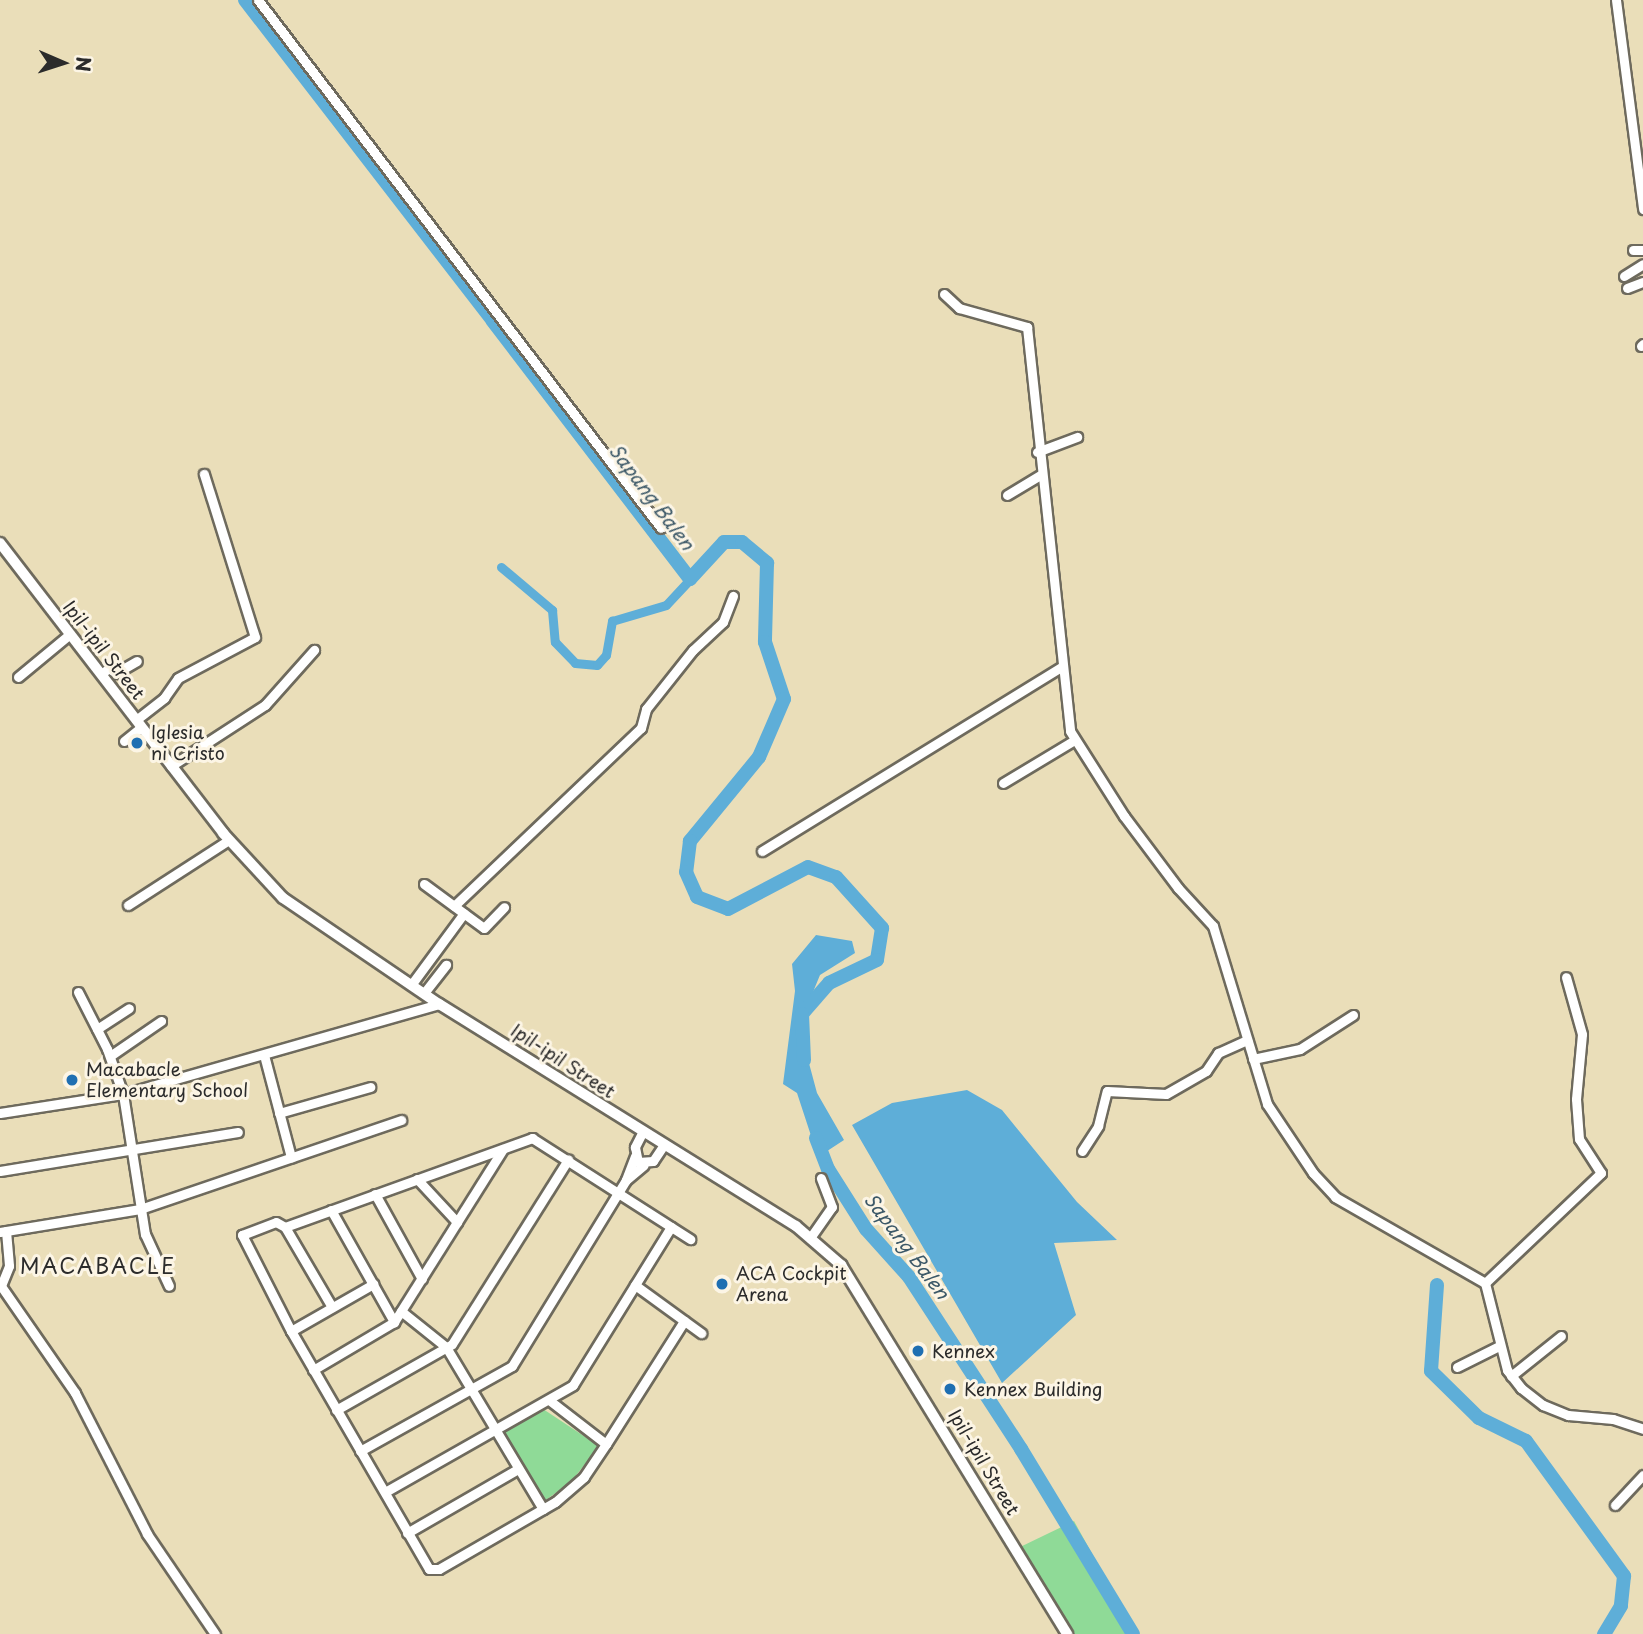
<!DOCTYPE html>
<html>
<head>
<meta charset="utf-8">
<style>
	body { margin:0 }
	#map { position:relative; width:1643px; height:1634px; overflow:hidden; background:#eadeb9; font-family:"Playpen Sans",sans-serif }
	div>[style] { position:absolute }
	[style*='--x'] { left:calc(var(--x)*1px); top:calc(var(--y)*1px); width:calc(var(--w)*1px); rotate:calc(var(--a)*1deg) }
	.green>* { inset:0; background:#8fda97 }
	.water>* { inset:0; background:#5eaed8 }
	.stream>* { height:2.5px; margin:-1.25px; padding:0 1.25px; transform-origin:1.25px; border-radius:1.25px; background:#5eaed8 }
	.canal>* { height:9px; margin:-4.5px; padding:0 4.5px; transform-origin:4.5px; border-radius:4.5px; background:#5eaed8 }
	.river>* { height:14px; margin:-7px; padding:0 7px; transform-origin:7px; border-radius:7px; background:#5eaed8 }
	.roads { filter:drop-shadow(2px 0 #6e6a5d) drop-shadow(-2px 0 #6e6a5d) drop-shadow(0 2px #6e6a5d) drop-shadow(0 -2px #6e6a5d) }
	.minor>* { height:9px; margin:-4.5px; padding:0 4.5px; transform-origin:4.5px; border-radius:4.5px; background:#fff }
	.tertiary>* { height:10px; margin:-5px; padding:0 5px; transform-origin:5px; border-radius:5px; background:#fff }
	.dots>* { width:19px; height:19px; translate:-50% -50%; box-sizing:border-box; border:4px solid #fcf5e5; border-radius:50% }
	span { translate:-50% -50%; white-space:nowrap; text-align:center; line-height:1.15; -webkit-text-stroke:6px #fcf5e5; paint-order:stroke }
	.street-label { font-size:18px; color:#2b2b2b }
	.poi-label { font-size:18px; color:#2b2b2b }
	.left { translate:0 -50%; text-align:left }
	.water-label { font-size:19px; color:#3d5968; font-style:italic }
	.quarter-label { font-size:21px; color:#2b2b2b; letter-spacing:2px }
	.north { position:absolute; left:28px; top:28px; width:70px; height:70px; -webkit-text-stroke:5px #fcf5e5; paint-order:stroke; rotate:93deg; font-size:19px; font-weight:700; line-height:28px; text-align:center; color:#2b2b2b }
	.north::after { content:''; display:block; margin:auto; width:24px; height:32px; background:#2b2b2b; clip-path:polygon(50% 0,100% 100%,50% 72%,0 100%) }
</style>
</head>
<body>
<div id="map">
	<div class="green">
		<div style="clip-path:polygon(543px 1409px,599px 1446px,571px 1482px,543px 1502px,500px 1432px)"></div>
		<div style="clip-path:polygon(1074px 1521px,1136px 1634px,1063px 1634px,1016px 1549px)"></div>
	</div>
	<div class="water">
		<div style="clip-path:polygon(816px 935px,852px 941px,855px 953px,820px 975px,799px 1026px,817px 1093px,844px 1140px,818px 1157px,797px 1093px,783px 1084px,795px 991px,792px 964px)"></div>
		<div style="clip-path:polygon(967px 1090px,1002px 1110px,1077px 1202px,1117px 1240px,1054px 1243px,1076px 1315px,1002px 1383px,852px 1125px,892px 1103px)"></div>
	</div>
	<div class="stream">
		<div style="--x:723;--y:539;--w:3;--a:72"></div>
	</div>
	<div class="canal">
		<div style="--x:501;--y:567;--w:67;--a:40.1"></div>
		<div style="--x:552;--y:610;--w:32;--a:85"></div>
		<div style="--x:555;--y:642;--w:29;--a:46"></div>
		<div style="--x:575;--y:663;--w:22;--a:5"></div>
		<div style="--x:597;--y:665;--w:13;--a:-48"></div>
		<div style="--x:606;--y:655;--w:35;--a:-80"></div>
		<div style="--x:612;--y:621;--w:56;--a:-16.5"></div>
		<div style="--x:666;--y:605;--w:35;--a:-47"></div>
	</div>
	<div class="river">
		<div style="--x:245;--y:0;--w:401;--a:52.3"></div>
		<div style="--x:492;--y:320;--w:326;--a:52.6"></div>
		<div style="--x:690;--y:579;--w:50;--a:-47.4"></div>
		<div style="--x:724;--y:542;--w:18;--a:0"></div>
		<div style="--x:742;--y:542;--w:33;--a:40"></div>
		<div style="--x:767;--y:563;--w:79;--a:91.5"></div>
		<div style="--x:765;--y:642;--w:60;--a:71.6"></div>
		<div style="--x:784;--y:699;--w:63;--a:113.3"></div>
		<div style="--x:759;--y:757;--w:109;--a:129.4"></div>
		<div style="--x:690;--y:841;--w:31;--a:97"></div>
		<div style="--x:686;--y:872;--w:27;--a:66"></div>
		<div style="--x:697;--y:897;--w:33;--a:21"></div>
		<div style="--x:728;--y:909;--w:90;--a:-27.7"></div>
		<div style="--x:808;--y:867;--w:30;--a:20"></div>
		<div style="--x:836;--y:877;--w:69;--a:48"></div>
		<div style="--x:882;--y:928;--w:32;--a:99"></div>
		<div style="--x:877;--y:960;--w:53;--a:154.4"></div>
		<div style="--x:829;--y:983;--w:41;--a:131.1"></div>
		<div style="--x:802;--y:1014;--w:46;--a:87.5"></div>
		<div style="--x:816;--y:1138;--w:33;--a:69"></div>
		<div style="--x:828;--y:1169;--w:71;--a:57.7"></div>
		<div style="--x:866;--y:1229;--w:64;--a:48.1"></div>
		<div style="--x:909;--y:1277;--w:205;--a:56.9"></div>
		<div style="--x:1021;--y:1449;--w:216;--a:58.8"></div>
		<div style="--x:1437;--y:1285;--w:86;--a:94"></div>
		<div style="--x:1431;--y:1371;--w:67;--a:44.4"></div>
		<div style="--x:1479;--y:1418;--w:52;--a:26.1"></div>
		<div style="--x:1526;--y:1441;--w:167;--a:54"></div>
		<div style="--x:1624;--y:1576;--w:30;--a:96"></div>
		<div style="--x:1621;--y:1606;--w:33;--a:121"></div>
	</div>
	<div class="roads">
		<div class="minor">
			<div style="--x:258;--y:0;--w:664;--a:52.65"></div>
			<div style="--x:1616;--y:0;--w:211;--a:82.6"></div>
			<div style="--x:1633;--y:250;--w:10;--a:0"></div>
			<div style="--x:1624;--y:276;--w:22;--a:-32"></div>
			<div style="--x:1627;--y:288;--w:17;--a:-21"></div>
			<div style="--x:944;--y:294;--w:21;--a:43"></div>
			<div style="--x:959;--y:308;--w:71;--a:15.6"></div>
			<div style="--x:1027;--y:327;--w:406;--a:83.9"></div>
			<div style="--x:1070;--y:731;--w:101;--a:57.6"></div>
			<div style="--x:1124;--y:816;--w:90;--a:53.1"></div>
			<div style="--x:1178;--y:888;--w:52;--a:47.4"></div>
			<div style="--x:1213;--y:926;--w:186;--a:73.1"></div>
			<div style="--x:1267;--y:1104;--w:83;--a:56.3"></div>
			<div style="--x:1313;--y:1173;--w:33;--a:47"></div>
			<div style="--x:1335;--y:1197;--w:173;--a:29.8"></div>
			<div style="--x:1641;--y:346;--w:3;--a:-45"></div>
			<div style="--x:1037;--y:452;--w:43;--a:-20.6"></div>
			<div style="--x:1007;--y:495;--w:39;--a:-31"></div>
			<div style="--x:101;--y:674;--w:10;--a:-37"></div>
			<div style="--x:109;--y:668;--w:9;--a:36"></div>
			<div style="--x:116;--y:673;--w:24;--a:-30"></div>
			<div style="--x:18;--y:677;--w:67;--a:-39.6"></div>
			<div style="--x:136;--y:720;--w:36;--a:-38"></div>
			<div style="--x:164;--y:698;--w:24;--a:-55"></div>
			<div style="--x:178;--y:678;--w:87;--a:-28"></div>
			<div style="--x:255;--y:637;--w:171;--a:-107.4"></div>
			<div style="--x:124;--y:741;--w:22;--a:-39"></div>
			<div style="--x:171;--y:766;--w:112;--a:-33"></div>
			<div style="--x:265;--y:705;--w:74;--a:-48.3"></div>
			<div style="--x:1003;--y:783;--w:82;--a:-31"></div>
			<div style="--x:762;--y:851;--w:351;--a:-31.6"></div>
			<div style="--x:424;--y:884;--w:74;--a:36.3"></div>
			<div style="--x:484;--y:928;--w:29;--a:-46"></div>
			<div style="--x:128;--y:905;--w:120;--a:-32.8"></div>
			<div style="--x:454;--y:906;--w:258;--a:-43.6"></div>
			<div style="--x:641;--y:728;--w:20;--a:-75"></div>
			<div style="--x:646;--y:709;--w:75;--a:-51.5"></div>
			<div style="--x:693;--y:650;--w:41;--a:-43"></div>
			<div style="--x:723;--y:622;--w:28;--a:-69"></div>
			<div style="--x:411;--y:985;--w:89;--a:-53.6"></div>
			<div style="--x:78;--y:992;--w:64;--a:63"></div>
			<div style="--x:107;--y:1049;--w:48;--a:70.4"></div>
			<div style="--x:123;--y:1094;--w:142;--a:81.1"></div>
			<div style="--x:145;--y:1234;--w:57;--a:65.2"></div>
			<div style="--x:424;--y:993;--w:36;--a:-52"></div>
			<div style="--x:97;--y:1029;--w:38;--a:-33"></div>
			<div style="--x:264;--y:1055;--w:106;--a:75.2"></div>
			<div style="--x:110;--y:1056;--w:62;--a:-34.5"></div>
			<div style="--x:1253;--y:1059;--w:48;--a:-12"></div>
			<div style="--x:1300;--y:1049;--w:63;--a:-32.7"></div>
			<div style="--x:0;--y:1113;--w:124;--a:-8.8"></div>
			<div style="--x:123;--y:1094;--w:329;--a:-15.9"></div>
			<div style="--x:279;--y:1113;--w:95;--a:-15.9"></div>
			<div style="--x:642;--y:1133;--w:16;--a:117"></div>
			<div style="--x:635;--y:1147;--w:15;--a:79"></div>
			<div style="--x:638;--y:1162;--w:15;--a:-4"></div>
			<div style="--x:653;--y:1161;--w:18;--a:-56"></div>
			<div style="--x:1082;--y:1151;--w:30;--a:-57"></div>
			<div style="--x:1098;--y:1126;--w:36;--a:-76"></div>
			<div style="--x:1107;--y:1091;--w:59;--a:2.9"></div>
			<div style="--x:1166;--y:1094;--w:46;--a:-29.9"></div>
			<div style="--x:1206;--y:1071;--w:22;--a:-56"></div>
			<div style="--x:1218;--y:1053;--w:32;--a:-24"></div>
			<div style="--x:635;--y:1156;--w:26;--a:111"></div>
			<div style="--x:626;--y:1180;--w:23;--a:-40"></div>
			<div style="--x:0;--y:1171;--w:241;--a:-9.3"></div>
			<div style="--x:417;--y:1179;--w:59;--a:47.1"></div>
			<div style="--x:375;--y:1194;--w:97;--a:61.1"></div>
			<div style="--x:331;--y:1210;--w:129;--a:60.6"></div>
			<div style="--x:285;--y:1227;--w:93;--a:59.6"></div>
			<div style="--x:6;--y:1231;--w:35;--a:85"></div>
			<div style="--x:9;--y:1266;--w:22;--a:112"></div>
			<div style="--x:1;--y:1286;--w:130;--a:55.3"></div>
			<div style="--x:75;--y:1393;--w:158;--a:62.9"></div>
			<div style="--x:147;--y:1534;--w:121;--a:55.8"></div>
			<div style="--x:0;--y:1232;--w:142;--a:-9.3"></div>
			<div style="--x:140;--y:1209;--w:276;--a:-18.8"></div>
			<div style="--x:810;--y:1238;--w:38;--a:-55"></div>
			<div style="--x:832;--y:1207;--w:31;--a:-111"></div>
			<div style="--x:1485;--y:1283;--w:160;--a:-43.5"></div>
			<div style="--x:1601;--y:1173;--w:40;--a:-122.9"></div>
			<div style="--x:1579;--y:1139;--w:40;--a:-94.3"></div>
			<div style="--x:1576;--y:1099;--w:65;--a:-84.7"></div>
			<div style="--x:1582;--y:1034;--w:59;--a:-105.7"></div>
			<div style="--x:1485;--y:1283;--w:90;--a:75.8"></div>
			<div style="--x:1507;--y:1370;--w:23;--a:52"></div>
			<div style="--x:1521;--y:1388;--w:28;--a:38"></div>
			<div style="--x:1543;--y:1405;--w:27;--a:22"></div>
			<div style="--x:1568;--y:1415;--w:45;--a:5.1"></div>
			<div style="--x:1613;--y:1419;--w:32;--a:18"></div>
			<div style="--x:635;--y:1285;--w:82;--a:36"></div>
			<div style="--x:401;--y:1311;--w:58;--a:38.7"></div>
			<div style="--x:446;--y:1347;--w:189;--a:59.1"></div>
			<div style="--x:291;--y:1331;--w:95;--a:-29.8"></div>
			<div style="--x:1457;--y:1367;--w:47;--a:-26.6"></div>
			<div style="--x:313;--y:1370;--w:94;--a:-30.7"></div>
			<div style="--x:394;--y:1322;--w:204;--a:-57.8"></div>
			<div style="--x:1511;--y:1376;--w:64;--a:-38.7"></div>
			<div style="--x:549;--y:1400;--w:72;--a:37.7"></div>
			<div style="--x:606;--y:1444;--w:146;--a:-57.6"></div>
			<div style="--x:336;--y:1410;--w:133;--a:-29.6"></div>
			<div style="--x:452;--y:1344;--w:218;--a:-57.8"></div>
			<div style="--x:606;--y:1444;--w:40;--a:124"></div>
			<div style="--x:584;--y:1477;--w:38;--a:139"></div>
			<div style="--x:555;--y:1502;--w:134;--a:150"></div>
			<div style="--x:439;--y:1569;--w:10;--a:180"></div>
			<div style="--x:429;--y:1569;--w:275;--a:-120.1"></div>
			<div style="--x:291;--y:1331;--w:108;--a:-117"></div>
			<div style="--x:242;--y:1235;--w:36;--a:-21"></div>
			<div style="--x:276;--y:1222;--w:10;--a:29"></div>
			<div style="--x:285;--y:1227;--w:263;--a:-19.8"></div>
			<div style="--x:532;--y:1138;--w:188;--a:32.6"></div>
			<div style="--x:360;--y:1451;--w:174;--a:-29.2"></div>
			<div style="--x:512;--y:1366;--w:218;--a:-58.5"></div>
			<div style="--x:385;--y:1492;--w:216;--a:-29.6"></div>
			<div style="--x:573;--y:1385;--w:186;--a:-58.2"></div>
			<div style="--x:1615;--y:1505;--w:41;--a:-47"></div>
			<div style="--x:407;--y:1533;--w:128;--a:-30"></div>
		</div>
		<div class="tertiary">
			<div style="--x:0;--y:543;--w:366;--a:52.4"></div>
			<div style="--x:223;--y:833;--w:88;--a:47.3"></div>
			<div style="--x:283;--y:898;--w:189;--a:34.2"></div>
			<div style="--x:439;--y:1004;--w:420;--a:31.9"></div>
			<div style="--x:796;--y:1226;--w:60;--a:40.9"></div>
			<div style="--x:841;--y:1265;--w:433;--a:58.5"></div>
		</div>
	</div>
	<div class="dots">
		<div style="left:137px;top:743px;background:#1f6fb2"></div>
		<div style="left:72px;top:1080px;background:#1f6fb2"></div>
		<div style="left:722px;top:1284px;background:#1f6fb2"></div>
		<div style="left:918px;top:1351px;background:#1f6fb2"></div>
		<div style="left:950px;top:1389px;background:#1f6fb2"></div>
	</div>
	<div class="street-label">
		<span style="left:104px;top:650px;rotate:52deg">Ipil-ipil Street</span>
		<span style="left:563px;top:1061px;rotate:33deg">Ipil-ipil Street</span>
		<span style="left:984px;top:1462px;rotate:59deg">Ipil-ipil Street</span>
	</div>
	<div class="poi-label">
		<span class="left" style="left:151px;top:743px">Iglesia<br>ni Cristo</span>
		<span class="left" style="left:86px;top:1080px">Macabacle<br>Elementary School</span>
		<span class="left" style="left:736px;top:1284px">ACA Cockpit<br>Arena</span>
		<span class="left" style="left:932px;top:1351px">Kennex</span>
		<span class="left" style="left:964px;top:1389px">Kennex Building</span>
	</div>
	<div class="water-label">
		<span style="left:652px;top:497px;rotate:53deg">Sapang Balen</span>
		<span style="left:907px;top:1246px;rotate:53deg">Sapang Balen</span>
	</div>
	<div class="quarter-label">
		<span style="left:98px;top:1265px">MACABACLE</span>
	</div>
	<div class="north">N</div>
</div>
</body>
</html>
